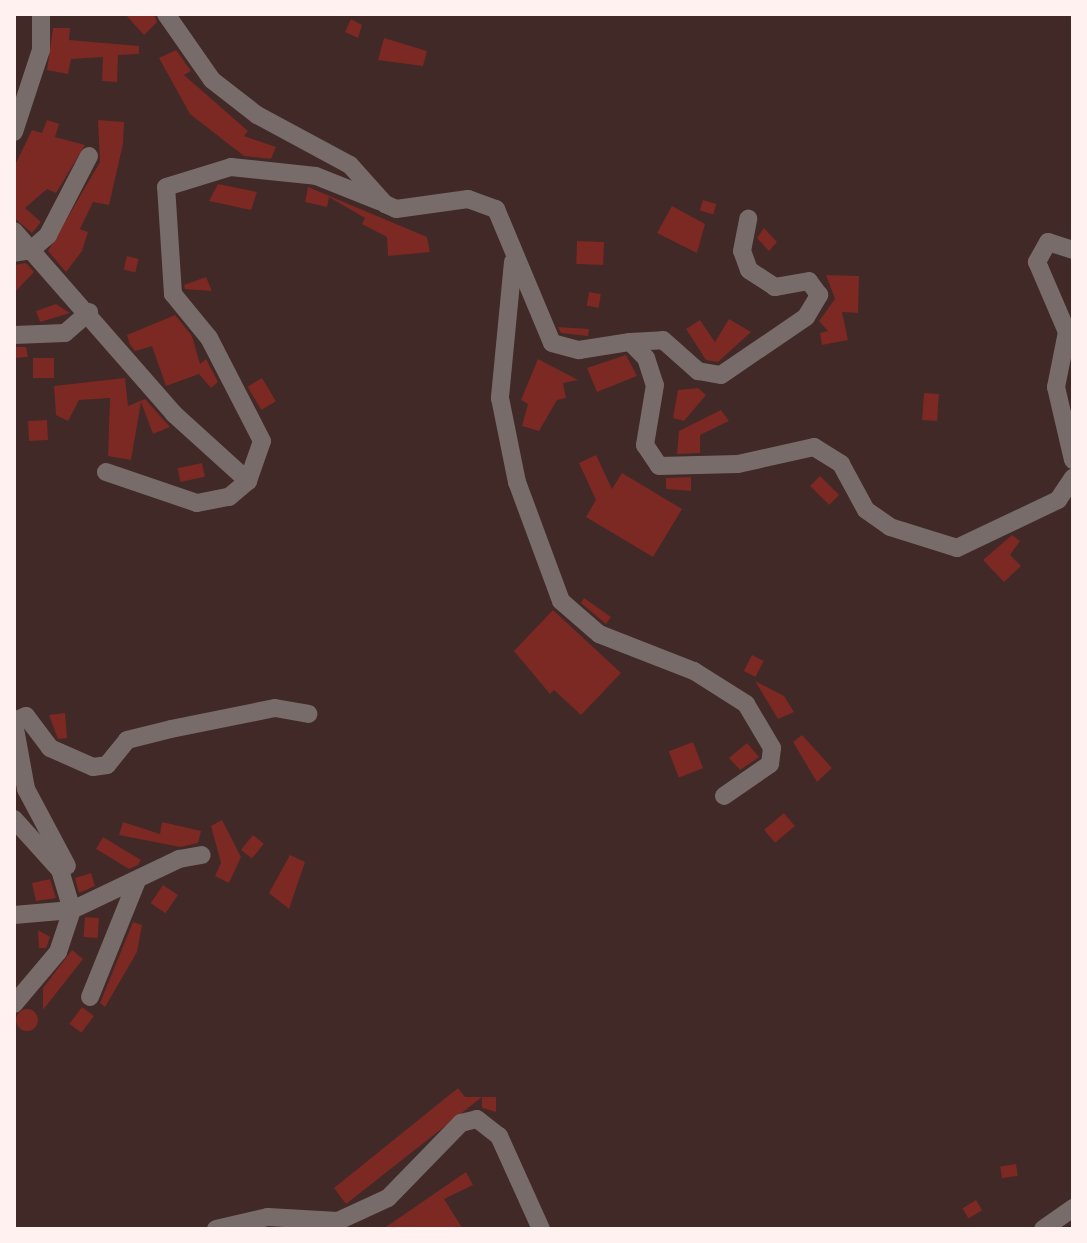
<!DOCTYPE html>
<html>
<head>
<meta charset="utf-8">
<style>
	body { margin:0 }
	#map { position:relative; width:1087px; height:1243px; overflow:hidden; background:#402926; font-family:Cabin,sans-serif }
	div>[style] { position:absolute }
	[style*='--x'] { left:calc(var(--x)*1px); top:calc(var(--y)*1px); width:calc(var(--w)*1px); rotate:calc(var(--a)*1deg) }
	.building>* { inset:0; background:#7c2823; transform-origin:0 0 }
	.round { border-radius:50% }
	.street>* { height:18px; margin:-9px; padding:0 9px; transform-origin:9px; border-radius:9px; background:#786c6a }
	span { translate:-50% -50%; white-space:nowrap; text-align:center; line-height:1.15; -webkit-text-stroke:6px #402926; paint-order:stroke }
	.frame { position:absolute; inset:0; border:16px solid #fef1ef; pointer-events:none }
</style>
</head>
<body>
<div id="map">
	<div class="building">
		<div style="clip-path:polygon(125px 14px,154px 14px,157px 22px,144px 35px)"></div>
		<div style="clip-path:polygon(351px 19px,362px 25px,358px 38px,345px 32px)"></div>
		<div style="clip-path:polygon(53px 28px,70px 28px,69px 40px,139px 46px,139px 54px,118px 55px,117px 82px,102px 81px,103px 57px,71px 59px,68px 74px,47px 70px)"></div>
		<div style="clip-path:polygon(384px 38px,427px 51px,423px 66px,378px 60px)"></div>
		<div style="clip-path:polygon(176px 50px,191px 71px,184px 75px,248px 131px,244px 136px,276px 147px,271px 159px,244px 156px,190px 114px,159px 58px)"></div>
		<div style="clip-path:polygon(47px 120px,59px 124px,55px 137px,85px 145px,56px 193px,47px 189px,25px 208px,41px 222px,32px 233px,14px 218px,14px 167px,32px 130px,42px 133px)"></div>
		<div style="clip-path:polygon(98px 120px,124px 122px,123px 144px,109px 205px,93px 202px,80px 229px,88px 232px,82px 251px,66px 272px,48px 251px,100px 162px)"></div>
		<div style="clip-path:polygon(218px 184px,257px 192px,251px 210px,209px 201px)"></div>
		<div style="clip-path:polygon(308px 187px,427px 237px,430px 252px,388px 256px,387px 237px,362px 224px,365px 218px,329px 197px,327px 207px,305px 202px)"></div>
		<div style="left:703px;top:200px;width:14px;height:11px;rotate:17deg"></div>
		<div style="clip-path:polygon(672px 206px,705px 224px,697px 253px,657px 233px)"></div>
		<div style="clip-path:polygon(764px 228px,777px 242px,769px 251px,757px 238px)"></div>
		<div style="left:577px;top:241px;width:27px;height:23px;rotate:2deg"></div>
		<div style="left:127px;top:256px;width:12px;height:14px;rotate:14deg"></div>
		<div style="clip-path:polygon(26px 263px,34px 272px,14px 293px,14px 265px)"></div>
		<div style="clip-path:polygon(826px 275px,859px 276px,858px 313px,842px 312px,848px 340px,822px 345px,820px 333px,828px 331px,819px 321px,835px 299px)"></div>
		<div style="clip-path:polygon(206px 277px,212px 291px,185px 289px,184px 285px)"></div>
		<div style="left:589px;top:292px;width:12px;height:14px;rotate:9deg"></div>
		<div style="clip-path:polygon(56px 304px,70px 313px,40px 322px,36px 311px)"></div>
		<div style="clip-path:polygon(175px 315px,192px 336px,200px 364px,206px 359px,218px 382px,211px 388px,199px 374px,166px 386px,152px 346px,135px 351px,130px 345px,127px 335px)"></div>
		<div style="clip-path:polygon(729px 319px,751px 332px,718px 362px,706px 360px,686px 329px,700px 320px,715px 342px)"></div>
		<div style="clip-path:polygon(558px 327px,589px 329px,588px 336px,561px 333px)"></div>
		<div style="clip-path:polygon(14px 347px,26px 347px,28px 357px,14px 358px)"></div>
		<div style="clip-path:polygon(626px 355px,637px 376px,597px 392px,587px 368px)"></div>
		<div style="left:54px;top:358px;width:20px;height:21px;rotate:90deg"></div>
		<div style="clip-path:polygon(538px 359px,578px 380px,563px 383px,566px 398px,557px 400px,539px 431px,522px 426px,528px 404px,521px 400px)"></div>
		<div style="clip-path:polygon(125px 378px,128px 406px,145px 399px,170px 427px,153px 434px,141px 402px,131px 460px,108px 456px,110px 398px,79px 400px,68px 421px,56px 415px,54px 386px)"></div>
		<div style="left:262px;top:378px;width:27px;height:17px;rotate:59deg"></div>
		<div style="clip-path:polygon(698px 388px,706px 395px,684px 421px,673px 418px,678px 390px)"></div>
		<div style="left:924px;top:393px;width:15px;height:27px;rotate:4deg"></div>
		<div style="clip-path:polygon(721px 410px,729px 421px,700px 435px,700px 453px,677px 454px,679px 431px)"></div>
		<div style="left:47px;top:420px;width:20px;height:19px;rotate:87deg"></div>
		<div style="clip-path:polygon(596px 455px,612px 489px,622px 473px,682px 509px,653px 557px,586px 517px,596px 500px,579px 463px)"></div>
		<div style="left:202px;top:463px;width:14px;height:25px;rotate:78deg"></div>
		<div style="left:820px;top:476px;width:27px;height:14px;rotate:45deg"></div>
		<div style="clip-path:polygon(691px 477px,691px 491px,666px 489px,666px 478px)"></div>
		<div style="clip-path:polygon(1012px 535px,1020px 541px,1010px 555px,1021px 566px,1004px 582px,983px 560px)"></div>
		<div style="clip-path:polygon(584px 598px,611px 617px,606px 624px,581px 603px)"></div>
		<div style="clip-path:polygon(553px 610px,621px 673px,581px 715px,554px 690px,550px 694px,514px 651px)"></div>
		<div style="left:752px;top:655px;width:13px;height:18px;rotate:27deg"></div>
		<div style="clip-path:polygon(755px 681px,784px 696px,794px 712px,778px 719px)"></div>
		<div style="clip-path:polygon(65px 713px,67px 738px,58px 739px,49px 715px)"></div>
		<div style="clip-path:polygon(802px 735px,832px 768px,817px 782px,793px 742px)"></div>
		<div style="left:693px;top:742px;width:28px;height:26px;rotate:69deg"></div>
		<div style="clip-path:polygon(747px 743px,759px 757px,740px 770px,729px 758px)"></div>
		<div style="left:784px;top:813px;width:17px;height:26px;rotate:50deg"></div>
		<div style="clip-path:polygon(222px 820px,241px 857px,229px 883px,215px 876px,221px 863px,211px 826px)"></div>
		<div style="clip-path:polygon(123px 822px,160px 834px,162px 822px,201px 831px,198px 843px,180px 847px,119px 835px)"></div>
		<div style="left:253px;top:835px;width:14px;height:19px;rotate:39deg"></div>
		<div style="clip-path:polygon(103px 837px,141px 860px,138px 865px,129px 869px,96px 849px)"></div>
		<div style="clip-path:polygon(290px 855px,305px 862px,289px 909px,269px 893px)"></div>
		<div style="clip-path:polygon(91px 873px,95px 886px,79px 893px,75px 878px)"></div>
		<div style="clip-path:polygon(50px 879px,56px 898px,36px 901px,32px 883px)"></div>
		<div style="left:163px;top:885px;width:18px;height:22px;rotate:34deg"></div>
		<div style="left:85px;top:917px;width:14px;height:20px;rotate:4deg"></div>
		<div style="clip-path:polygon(133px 922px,142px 925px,137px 952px,105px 1007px,100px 1003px)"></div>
		<div style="clip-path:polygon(38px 930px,50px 937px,46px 948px,39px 948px)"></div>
		<div style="clip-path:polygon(72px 950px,83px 959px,43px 1010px,43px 988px)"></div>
		<div style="left:82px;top:1007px;width:15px;height:21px;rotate:37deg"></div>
		<div class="round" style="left:16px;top:1009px;width:22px;height:22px"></div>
		<div style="clip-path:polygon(458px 1088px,465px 1097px,482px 1097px,346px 1204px,334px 1188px)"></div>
		<div style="clip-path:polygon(482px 1097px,496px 1097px,496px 1112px,482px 1108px)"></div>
		<div style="left:1016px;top:1164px;width:12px;height:16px;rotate:81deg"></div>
		<div style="clip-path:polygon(466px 1172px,473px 1185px,444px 1199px,463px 1229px,383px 1229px)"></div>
		<div style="left:976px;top:1200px;width:12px;height:16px;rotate:59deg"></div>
	</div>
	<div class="street">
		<div style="--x:166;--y:14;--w:80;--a:55.1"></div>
		<div style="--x:212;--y:80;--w:57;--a:37.9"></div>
		<div style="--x:257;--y:115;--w:106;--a:28.3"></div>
		<div style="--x:350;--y:165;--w:52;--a:48.1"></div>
		<div style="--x:385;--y:204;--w:12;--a:24"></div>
		<div style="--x:396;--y:209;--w:73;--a:-7.9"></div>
		<div style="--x:468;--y:199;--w:30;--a:20"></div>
		<div style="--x:496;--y:209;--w:145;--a:67.3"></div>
		<div style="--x:552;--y:343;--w:28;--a:15"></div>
		<div style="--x:579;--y:350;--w:52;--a:-8.9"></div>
		<div style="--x:630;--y:342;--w:23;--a:45"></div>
		<div style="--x:646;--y:358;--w:28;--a:72"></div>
		<div style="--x:655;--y:385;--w:61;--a:99.5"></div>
		<div style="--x:645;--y:445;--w:25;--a:56"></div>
		<div style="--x:659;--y:466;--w:79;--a:-1.5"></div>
		<div style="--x:738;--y:464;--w:78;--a:-12.6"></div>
		<div style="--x:814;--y:447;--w:32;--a:32"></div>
		<div style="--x:841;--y:464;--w:52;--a:61.5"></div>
		<div style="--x:866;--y:510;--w:29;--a:35"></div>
		<div style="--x:890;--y:527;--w:70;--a:17.4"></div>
		<div style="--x:957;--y:548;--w:112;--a:-25.4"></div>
		<div style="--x:1058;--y:500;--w:27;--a:-56"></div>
		<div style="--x:14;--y:132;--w:86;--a:-71.8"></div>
		<div style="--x:41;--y:50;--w:36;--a:-90"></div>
		<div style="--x:14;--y:231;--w:243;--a:48.8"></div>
		<div style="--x:174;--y:414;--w:100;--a:42.2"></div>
		<div style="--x:1073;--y:250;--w:26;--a:-162"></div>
		<div style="--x:1048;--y:242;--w:23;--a:119"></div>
		<div style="--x:1037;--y:262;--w:76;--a:66.8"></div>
		<div style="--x:1067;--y:332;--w:56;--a:101.3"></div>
		<div style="--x:1056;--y:387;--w:75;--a:76.9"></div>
		<div style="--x:14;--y:253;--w:17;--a:-10"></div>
		<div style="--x:31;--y:250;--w:23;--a:-41"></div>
		<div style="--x:48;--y:235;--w:89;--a:-62.6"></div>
		<div style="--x:513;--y:262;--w:137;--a:95.5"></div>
		<div style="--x:500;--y:398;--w:86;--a:78.6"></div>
		<div style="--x:517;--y:482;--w:127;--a:69.7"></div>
		<div style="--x:561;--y:601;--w:50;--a:41"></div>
		<div style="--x:599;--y:634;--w:102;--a:21.3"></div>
		<div style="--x:694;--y:671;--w:62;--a:32.4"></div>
		<div style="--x:746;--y:704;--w:51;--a:59.4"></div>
		<div style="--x:772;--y:748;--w:16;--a:97"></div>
		<div style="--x:770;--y:764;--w:56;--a:145.2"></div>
		<div style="--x:14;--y:335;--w:51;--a:-2.2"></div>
		<div style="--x:65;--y:333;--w:32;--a:-41"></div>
		<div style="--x:630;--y:342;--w:33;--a:-3"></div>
		<div style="--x:663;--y:340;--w:47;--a:41.5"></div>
		<div style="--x:698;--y:371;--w:23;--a:10"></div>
		<div style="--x:721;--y:375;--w:103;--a:-34.3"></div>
		<div style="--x:806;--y:317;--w:26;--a:-59"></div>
		<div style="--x:819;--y:295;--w:17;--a:-126"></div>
		<div style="--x:809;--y:281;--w:35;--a:170"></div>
		<div style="--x:775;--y:287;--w:31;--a:-147"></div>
		<div style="--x:749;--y:270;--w:20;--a:-110"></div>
		<div style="--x:742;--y:251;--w:33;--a:-79"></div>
		<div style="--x:106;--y:472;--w:96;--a:18.8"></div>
		<div style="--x:197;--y:503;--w:33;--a:-11"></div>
		<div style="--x:229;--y:497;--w:25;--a:-40"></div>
		<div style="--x:248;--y:481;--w:42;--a:-70.7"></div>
		<div style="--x:262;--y:441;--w:116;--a:-117.2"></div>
		<div style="--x:209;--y:338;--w:57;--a:-129.3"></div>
		<div style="--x:173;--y:294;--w:107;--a:-93.7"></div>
		<div style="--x:166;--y:187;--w:68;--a:-17.1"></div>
		<div style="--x:231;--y:167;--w:85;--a:6"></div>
		<div style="--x:316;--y:176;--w:68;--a:21.6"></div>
		<div style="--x:14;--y:721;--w:13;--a:-23"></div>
		<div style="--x:26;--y:716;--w:40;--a:53"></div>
		<div style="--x:50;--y:748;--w:47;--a:23.8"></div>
		<div style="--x:93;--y:767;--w:14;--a:-8"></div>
		<div style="--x:107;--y:765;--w:32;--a:-51"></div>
		<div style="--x:127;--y:740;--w:45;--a:-14"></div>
		<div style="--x:171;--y:729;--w:106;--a:-11.4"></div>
		<div style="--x:275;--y:708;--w:34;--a:10"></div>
		<div style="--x:14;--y:723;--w:67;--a:79.7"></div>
		<div style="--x:26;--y:789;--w:87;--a:62"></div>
		<div style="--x:14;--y:819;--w:69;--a:48"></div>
		<div style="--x:60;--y:870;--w:42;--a:73.3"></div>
		<div style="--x:72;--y:910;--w:44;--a:108.4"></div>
		<div style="--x:58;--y:952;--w:68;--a:130.2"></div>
		<div style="--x:14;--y:915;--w:58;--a:-4.9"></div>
		<div style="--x:72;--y:910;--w:119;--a:-25.5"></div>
		<div style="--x:179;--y:859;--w:23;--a:-10"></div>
		<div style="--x:90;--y:997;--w:123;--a:-68"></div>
		<div style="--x:216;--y:1229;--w:53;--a:-13"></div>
		<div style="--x:268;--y:1217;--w:70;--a:3.3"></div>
		<div style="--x:338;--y:1221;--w:55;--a:-24.7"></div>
		<div style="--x:388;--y:1198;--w:105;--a:-45.8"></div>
		<div style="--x:461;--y:1123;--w:16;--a:-14"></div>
		<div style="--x:477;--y:1119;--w:28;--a:38"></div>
		<div style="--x:499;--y:1136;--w:102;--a:65.7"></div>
		<div style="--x:1043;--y:1229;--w:37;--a:-35"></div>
	</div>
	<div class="frame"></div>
</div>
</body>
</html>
